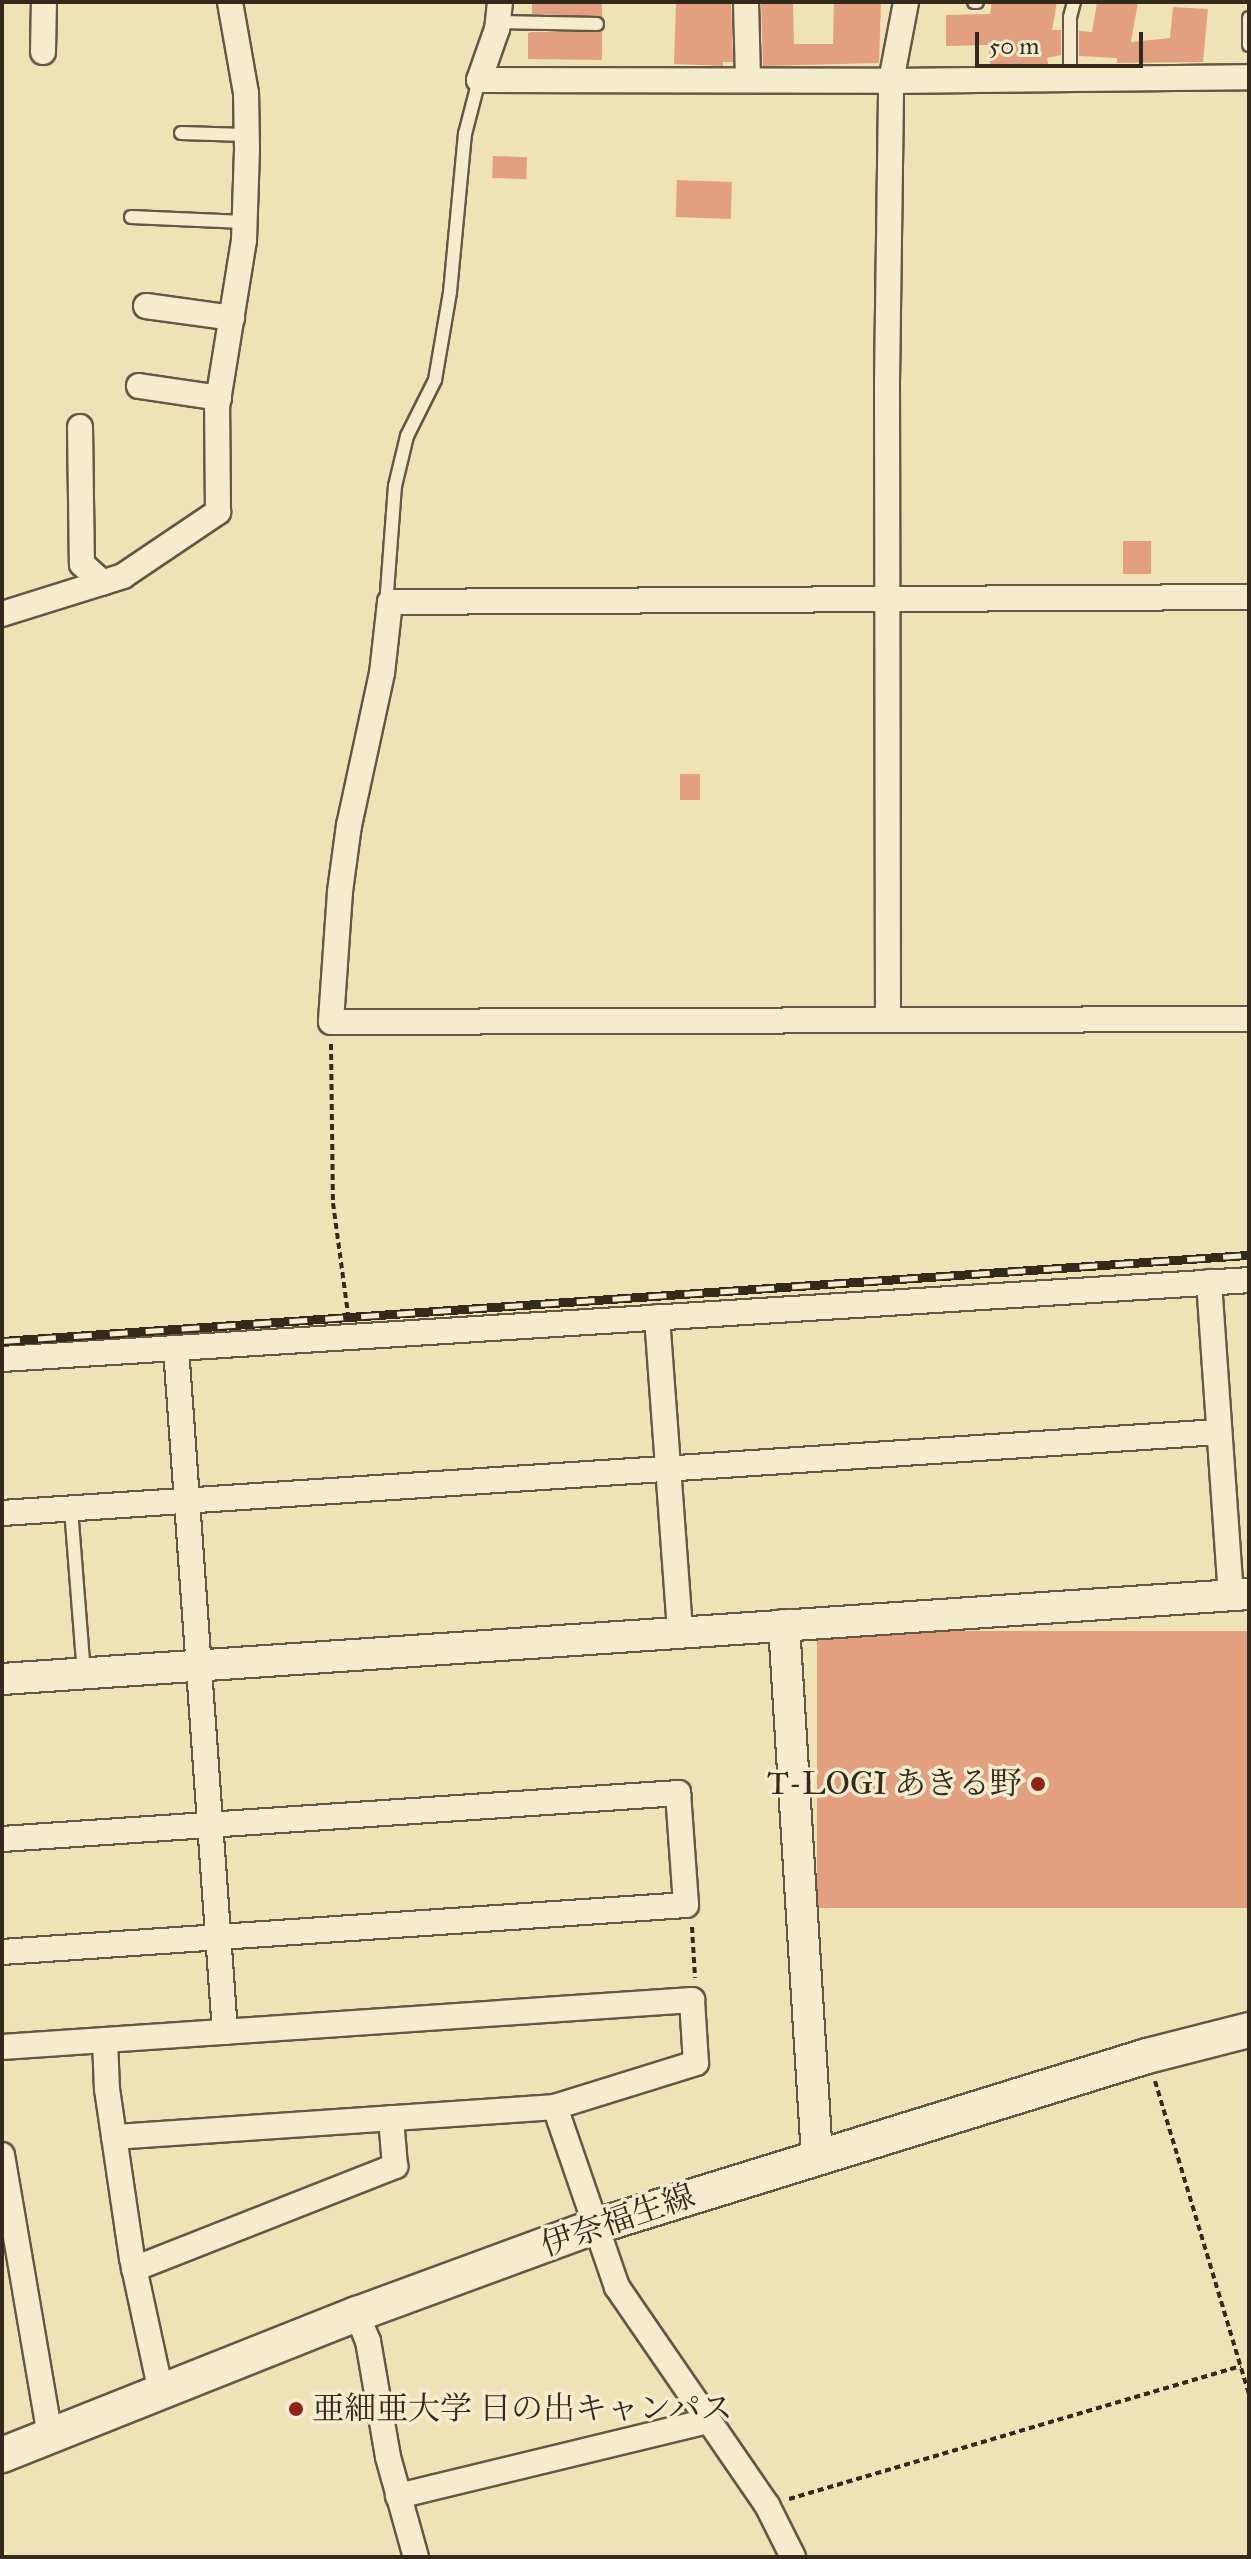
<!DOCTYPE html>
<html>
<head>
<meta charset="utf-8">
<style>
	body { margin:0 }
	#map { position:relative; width:1251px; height:2559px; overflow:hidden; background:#f0e2b7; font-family:"IM FELL Great Primer","Noto Serif JP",serif }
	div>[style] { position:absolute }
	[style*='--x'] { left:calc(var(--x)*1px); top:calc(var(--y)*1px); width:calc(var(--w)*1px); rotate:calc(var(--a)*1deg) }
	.building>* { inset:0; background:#e3a080; transform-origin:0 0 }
	.path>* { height:4px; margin-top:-2px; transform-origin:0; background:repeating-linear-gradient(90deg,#342a1c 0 6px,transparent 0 10px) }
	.roads { filter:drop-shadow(2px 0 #635843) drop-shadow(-2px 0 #635843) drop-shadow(0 2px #635843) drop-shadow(0 -2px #635843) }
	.service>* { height:12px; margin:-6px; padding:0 6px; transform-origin:6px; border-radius:6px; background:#f5ecd0 }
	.minor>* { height:24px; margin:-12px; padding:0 12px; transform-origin:12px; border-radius:12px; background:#f5ecd0 }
	.tertiary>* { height:30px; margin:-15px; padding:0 15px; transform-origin:15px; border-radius:15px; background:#f5ecd0 }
	.secondary>* { height:34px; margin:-17px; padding:0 17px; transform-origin:17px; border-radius:17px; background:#f5ecd0 }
	.rail>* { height:9px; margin-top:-4.5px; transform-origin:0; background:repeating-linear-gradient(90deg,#f5ecd0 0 18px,#342a1c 0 36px); box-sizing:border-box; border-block:2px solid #342a1c }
	.dots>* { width:22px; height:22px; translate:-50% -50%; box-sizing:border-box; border:4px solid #f5ecd0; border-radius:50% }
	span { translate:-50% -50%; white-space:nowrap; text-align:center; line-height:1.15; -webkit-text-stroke:7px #f5ecd0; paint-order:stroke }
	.poi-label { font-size:32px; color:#342a1c }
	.right { translate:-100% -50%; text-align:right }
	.left { translate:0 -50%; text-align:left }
	.street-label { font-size:32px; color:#342a1c }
	.frame { position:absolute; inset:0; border:4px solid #342a1c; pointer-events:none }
	.scale { position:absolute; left:975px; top:32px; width:168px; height:36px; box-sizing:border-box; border:4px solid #342a1c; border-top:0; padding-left:10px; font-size:24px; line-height:28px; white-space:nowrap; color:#342a1c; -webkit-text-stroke:6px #f5ecd0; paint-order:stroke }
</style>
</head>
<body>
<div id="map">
	<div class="building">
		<div style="clip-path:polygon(532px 2px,602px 2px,602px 17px,532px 14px)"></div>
		<div style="clip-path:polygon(676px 2px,731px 2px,733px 62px,723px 62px,723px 66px,674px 64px)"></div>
		<div style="clip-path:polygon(761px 2px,793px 2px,794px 44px,833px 44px,834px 2px,881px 2px,879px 63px,763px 66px)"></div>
		<div style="clip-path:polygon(992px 2px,1057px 2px,1052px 30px,1061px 30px,1061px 55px,1047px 58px,1048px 64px,990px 65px,989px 45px,946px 46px,946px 15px,990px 14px)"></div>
		<div style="clip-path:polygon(1097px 2px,1138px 2px,1131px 42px,1170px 38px,1173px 7px,1208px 9px,1203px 62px,1117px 63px,1117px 58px,1079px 56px,1079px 31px,1092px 32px)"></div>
		<div style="clip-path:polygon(531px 32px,602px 32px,602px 60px,528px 59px,528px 33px)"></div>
		<div style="left:493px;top:156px;width:34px;height:22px;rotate:2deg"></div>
		<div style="left:677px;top:180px;width:55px;height:37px;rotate:2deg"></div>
		<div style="left:1123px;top:541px;width:28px;height:33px"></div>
		<div style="left:680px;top:774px;width:20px;height:26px"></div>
		<div style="left:1249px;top:1631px;width:277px;height:432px;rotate:90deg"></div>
	</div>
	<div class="path">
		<div style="--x:331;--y:1044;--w:159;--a:89.3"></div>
		<div style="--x:333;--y:1203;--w:112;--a:82.3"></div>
		<div style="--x:692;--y:1927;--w:51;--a:86.6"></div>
		<div style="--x:1155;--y:2081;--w:327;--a:73.3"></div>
		<div style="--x:789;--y:2499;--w:471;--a:-16.4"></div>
	</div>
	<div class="roads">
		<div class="service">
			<div style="--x:974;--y:2;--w:3;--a:0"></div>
			<div style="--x:1249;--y:18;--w:27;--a:90"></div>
			<div style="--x:498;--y:22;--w:99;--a:1.2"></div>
			<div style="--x:1070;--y:80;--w:63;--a:-90"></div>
			<div style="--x:1070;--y:17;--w:16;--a:-75"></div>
			<div style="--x:181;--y:133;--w:65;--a:1.8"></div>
			<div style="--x:131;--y:217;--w:113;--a:2.5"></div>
			<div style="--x:390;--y:602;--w:10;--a:-107"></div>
			<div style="--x:387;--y:592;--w:106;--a:-85.7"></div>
			<div style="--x:395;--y:486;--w:51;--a:-76.5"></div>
			<div style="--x:407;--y:436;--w:63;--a:-63.4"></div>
			<div style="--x:435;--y:380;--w:89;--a:-80.3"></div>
			<div style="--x:450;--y:292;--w:159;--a:-84.6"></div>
			<div style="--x:465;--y:134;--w:56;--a:-75.5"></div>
			<div style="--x:71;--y:1509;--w:165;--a:85.5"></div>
		</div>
		<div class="minor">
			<div style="--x:500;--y:2;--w:27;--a:96"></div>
			<div style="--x:497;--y:29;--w:54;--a:109.4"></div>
			<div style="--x:479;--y:80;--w:412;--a:0.1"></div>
			<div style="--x:891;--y:81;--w:358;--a:-0.6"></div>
			<div style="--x:746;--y:2;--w:77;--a:88.5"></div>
			<div style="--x:43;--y:52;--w:50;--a:-88.9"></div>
			<div style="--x:146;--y:306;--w:87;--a:7.9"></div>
			<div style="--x:139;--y:386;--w:81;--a:8.5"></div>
			<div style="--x:80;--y:427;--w:137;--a:89.2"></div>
			<div style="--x:82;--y:564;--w:28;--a:42"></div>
			<div style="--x:1249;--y:597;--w:859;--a:179.67"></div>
			<div style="--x:390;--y:602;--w:71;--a:96.4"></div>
			<div style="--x:382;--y:673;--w:156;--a:102.2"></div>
			<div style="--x:349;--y:825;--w:68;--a:97.7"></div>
			<div style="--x:340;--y:892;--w:130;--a:94"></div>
			<div style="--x:331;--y:1022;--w:918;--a:-0.19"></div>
			<div style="--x:2;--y:614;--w:127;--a:-17.4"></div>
			<div style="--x:123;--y:576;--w:115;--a:-34"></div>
			<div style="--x:218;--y:512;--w:105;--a:-90.5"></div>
			<div style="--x:217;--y:407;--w:169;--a:-80.8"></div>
			<div style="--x:244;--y:240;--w:91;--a:-88.1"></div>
			<div style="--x:247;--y:149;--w:56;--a:-91"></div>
			<div style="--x:246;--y:93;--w:92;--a:-100"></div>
			<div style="--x:888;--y:1020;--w:639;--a:-90.09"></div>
			<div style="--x:887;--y:381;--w:300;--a:-89.2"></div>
			<div style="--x:891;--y:81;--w:80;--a:-79.2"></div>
			<div style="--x:1209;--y:1282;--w:314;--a:86"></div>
			<div style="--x:657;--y:1317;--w:317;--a:85.8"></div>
			<div style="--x:176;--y:1348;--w:686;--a:85.9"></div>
			<div style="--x:2;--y:1359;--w:1249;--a:-3.62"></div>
			<div style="--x:2;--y:1513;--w:1220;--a:-3.81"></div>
			<div style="--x:2;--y:1839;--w:678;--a:-3.89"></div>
			<div style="--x:678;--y:1793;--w:112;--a:85.9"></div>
			<div style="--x:686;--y:1905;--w:686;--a:176.07"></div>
			<div style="--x:105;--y:2040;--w:49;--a:87.7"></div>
			<div style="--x:107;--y:2089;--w:171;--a:81.6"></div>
			<div style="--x:132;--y:2258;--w:137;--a:77.8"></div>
			<div style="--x:2;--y:2047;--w:692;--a:-3.9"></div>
			<div style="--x:692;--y:2000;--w:63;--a:86.4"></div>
			<div style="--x:696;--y:2063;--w:148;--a:162.7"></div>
			<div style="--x:555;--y:2107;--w:442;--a:176.1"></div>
			<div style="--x:555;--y:2107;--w:190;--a:71"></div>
			<div style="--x:617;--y:2287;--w:265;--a:55.5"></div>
			<div style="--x:767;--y:2505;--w:58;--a:63.4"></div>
			<div style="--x:2;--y:2155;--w:284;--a:80.3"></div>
			<div style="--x:134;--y:2269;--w:281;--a:-21.5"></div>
			<div style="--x:395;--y:2166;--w:48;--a:-94.8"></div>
			<div style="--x:357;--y:2314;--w:29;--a:68"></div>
			<div style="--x:368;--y:2341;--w:118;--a:80.2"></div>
			<div style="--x:388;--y:2457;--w:104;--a:74.4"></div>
			<div style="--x:398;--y:2496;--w:318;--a:-13.6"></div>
		</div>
		<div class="tertiary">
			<div style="--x:784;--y:1625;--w:533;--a:86.45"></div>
			<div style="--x:2;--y:1679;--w:1250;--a:-3.9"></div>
		</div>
		<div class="secondary">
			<div style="--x:2;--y:2455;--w:382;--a:-21.7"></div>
			<div style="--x:357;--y:2314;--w:252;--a:-20.2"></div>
			<div style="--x:594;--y:2227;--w:579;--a:-17.18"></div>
			<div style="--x:1147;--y:2056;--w:105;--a:-14.3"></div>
		</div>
	</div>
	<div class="rail">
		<div style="--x:2;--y:1341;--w:1250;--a:-3.95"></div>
	</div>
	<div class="dots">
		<div style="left:1038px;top:1784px;background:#8f2418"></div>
		<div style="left:296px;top:2409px;background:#8f2418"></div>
	</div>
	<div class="poi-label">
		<span class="right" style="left:1022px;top:1784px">T-LOGI あきる野</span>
		<span class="left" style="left:312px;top:2409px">亜細亜大学 日の出キャンパス</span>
	</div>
	<div class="street-label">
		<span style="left:618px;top:2221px;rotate:-19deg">伊奈福生線</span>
	</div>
	<div class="frame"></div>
	<div class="scale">50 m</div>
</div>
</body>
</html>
